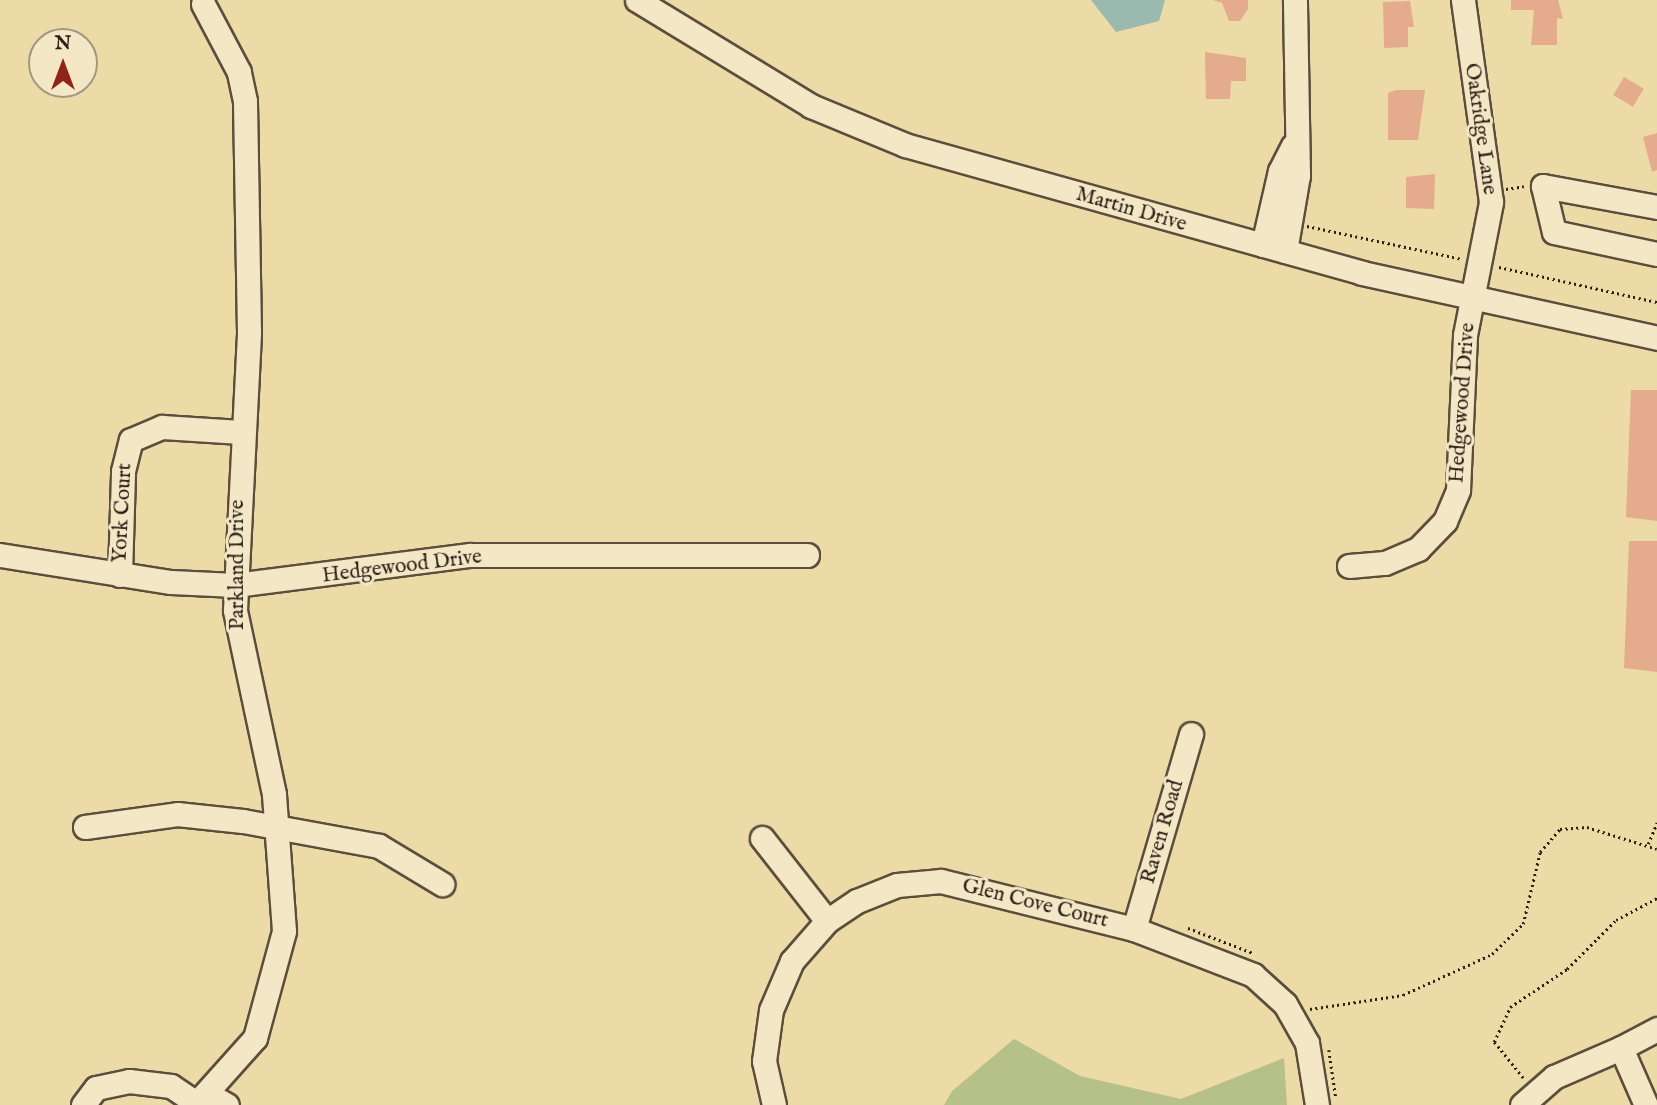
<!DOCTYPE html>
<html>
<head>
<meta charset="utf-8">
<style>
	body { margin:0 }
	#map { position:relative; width:1657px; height:1105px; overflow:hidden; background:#ecdaa7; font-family:"IM FELL English",serif }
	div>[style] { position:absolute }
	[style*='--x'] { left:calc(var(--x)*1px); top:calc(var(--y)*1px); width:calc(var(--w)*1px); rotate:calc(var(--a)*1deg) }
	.green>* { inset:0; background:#b6c089 }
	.water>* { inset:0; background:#9ab9af }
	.building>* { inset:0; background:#e5ab8d; transform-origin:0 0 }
	.path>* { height:2.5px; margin-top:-1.25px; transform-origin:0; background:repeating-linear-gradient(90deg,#2c2018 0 2px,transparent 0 5.5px) }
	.roads { filter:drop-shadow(2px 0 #5c4e3c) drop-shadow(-2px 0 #5c4e3c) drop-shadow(0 2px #5c4e3c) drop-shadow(0 -2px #5c4e3c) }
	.minor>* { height:23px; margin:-11.5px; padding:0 11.5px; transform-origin:11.5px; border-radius:11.5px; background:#f3e7c6 }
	span { translate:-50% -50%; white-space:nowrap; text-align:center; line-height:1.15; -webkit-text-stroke:6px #f3e7c6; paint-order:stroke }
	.street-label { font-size:21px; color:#2c2018 }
	.north { position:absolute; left:28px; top:28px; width:70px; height:70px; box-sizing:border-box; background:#f3e7c6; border:2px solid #a39780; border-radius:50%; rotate:0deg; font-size:19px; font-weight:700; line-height:28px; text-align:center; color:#2c2018 }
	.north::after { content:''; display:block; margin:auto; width:24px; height:32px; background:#8f2418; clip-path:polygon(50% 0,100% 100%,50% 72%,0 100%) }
</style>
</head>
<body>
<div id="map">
	<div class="green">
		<div style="clip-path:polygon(1014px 1039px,1080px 1076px,1181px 1099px,1284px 1058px,1287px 1105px,944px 1105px,952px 1091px)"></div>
	</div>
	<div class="water">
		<div style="clip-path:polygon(1091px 0,1165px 0,1159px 21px,1116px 32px)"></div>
	</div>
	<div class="building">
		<div style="clip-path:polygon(1213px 0,1248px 0,1248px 9px,1240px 21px,1229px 21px,1222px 3px)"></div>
		<div style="clip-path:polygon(1511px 0,1558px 0,1563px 19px,1557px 18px,1557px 45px,1531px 45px,1534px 10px,1511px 10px)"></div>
		<div style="clip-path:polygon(1410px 1px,1414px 27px,1408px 27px,1408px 47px,1384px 48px,1383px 2px)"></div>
		<div style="clip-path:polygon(1205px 52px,1246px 58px,1246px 81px,1231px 81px,1230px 99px,1206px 99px)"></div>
		<div style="left:1624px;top:77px;width:23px;height:21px;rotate:31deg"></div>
		<div style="clip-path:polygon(1396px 90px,1425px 90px,1418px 140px,1388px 140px,1388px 93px)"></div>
		<div style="clip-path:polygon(1657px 133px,1657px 170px,1652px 172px,1643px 137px)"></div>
		<div style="clip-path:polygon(1435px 174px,1434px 209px,1406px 208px,1406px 177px)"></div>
		<div style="clip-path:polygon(1631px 390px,1657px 390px,1657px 521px,1626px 517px)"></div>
		<div style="clip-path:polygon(1629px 541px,1657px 541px,1657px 672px,1624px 668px)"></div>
	</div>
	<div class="path">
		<div style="--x:1506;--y:189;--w:18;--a:-9"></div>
		<div style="--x:1307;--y:226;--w:158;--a:12"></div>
		<div style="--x:1499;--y:267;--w:162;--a:12.5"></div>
		<div style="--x:1648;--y:844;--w:23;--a:-67"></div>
		<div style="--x:1188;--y:928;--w:70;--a:21"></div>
		<div style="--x:1310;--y:1009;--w:94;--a:-8.6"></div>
		<div style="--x:1403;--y:995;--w:98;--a:-24.7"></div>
		<div style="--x:1492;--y:954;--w:43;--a:-44.1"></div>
		<div style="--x:1523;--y:924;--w:74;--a:-76.7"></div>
		<div style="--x:1540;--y:852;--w:30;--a:-49"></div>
		<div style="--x:1560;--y:829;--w:27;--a:-4"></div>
		<div style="--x:1587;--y:827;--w:73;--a:17.4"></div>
		<div style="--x:1329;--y:1050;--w:49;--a:81.7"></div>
		<div style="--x:1523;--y:1078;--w:46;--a:-128.9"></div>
		<div style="--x:1494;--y:1042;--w:38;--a:-65"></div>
		<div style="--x:1510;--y:1007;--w:69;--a:-33.7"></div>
		<div style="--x:1567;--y:969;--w:69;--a:-45"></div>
		<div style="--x:1616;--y:920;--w:47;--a:-28.2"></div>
	</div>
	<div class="roads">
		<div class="minor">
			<div style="--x:637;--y:0;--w:204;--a:31.3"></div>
			<div style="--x:811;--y:106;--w:102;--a:22.5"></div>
			<div style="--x:905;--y:145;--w:475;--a:15.6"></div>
			<div style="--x:1362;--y:273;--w:302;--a:12.4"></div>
			<div style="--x:1657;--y:207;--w:116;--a:-169.6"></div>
			<div style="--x:1543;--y:186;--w:47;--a:76.6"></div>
			<div style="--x:1554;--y:232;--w:105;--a:12.1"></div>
			<div style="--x:1263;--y:245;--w:76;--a:-77.1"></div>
			<div style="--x:1280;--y:171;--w:28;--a:-63"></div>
			<div style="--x:1285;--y:251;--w:77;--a:-80.3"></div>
			<div style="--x:1298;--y:175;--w:175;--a:-91"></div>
			<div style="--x:0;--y:555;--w:173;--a:9"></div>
			<div style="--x:171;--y:582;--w:64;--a:2.7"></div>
			<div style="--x:235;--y:585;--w:237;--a:-7.3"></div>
			<div style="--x:470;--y:555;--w:337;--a:0"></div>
			<div style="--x:1349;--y:566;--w:36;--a:-5"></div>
			<div style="--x:1385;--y:563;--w:36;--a:-23"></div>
			<div style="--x:1418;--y:549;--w:39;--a:-46"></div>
			<div style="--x:1445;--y:521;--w:34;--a:-67"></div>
			<div style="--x:1458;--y:490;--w:155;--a:-87.4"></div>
			<div style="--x:1465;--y:335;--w:136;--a:-78.9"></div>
			<div style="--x:1491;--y:202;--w:204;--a:-97.9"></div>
			<div style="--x:120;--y:575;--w:104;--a:-88.3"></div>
			<div style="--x:123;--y:471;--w:32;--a:-76"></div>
			<div style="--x:131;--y:440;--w:34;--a:-23"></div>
			<div style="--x:162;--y:427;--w:79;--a:3.6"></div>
			<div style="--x:85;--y:827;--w:93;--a:-8"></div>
			<div style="--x:177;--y:814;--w:66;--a:6.1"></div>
			<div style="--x:243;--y:821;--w:138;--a:10.4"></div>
			<div style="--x:379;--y:846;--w:74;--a:31.1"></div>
			<div style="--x:762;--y:838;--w:105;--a:51.9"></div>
			<div style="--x:1134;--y:929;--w:203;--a:-73.7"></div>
			<div style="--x:1621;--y:1048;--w:41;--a:-27.8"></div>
			<div style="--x:206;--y:1093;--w:24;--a:30"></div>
			<div style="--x:83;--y:1105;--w:21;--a:-53"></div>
			<div style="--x:96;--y:1088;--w:34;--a:-12"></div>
			<div style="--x:129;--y:1081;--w:42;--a:6.8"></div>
			<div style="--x:171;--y:1086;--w:30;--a:34"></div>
			<div style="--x:195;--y:1105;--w:90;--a:-48.2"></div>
			<div style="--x:255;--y:1038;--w:111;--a:-74.8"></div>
			<div style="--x:284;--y:931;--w:137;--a:-94.2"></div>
			<div style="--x:274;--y:794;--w:188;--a:-102"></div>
			<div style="--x:235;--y:610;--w:278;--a:-87.1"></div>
			<div style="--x:249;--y:332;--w:231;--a:-91"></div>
			<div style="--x:245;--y:101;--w:30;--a:-102"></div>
			<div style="--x:239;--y:72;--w:77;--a:-117.9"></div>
			<div style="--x:774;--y:1105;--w:45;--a:-102.8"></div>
			<div style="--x:764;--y:1061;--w:51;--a:-82.2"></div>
			<div style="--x:771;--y:1010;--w:53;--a:-66.8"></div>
			<div style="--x:792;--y:961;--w:53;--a:-48.8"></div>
			<div style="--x:827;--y:921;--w:36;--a:-34"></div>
			<div style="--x:857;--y:901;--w:43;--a:-21.8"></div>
			<div style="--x:897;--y:885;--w:44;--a:-5.2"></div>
			<div style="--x:941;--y:881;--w:199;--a:14"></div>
			<div style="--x:1134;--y:929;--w:128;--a:21.1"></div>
			<div style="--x:1253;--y:975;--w:43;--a:42.2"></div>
			<div style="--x:1285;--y:1004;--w:45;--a:60.6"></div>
			<div style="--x:1307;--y:1043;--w:63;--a:80.8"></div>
			<div style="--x:1522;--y:1105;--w:43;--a:-41.2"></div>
			<div style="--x:1554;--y:1077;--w:73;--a:-23.4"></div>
			<div style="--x:1621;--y:1048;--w:62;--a:66.3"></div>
		</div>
	</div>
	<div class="street-label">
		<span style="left:1480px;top:129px;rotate:82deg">Oakridge Lane</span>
		<span style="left:1131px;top:210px;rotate:16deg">Martin Drive</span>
		<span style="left:1463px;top:403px;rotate:-86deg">Hedgewood Drive</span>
		<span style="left:123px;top:513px;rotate:-87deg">York Court</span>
		<span style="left:238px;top:565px;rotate:-90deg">Parkland Drive</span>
		<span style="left:402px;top:567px;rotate:-7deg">Hedgewood Drive</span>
		<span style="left:1163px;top:832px;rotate:-74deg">Raven Road</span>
		<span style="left:1035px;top:904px;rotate:14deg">Glen Cove Court</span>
	</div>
	<div class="north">N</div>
</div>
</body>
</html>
